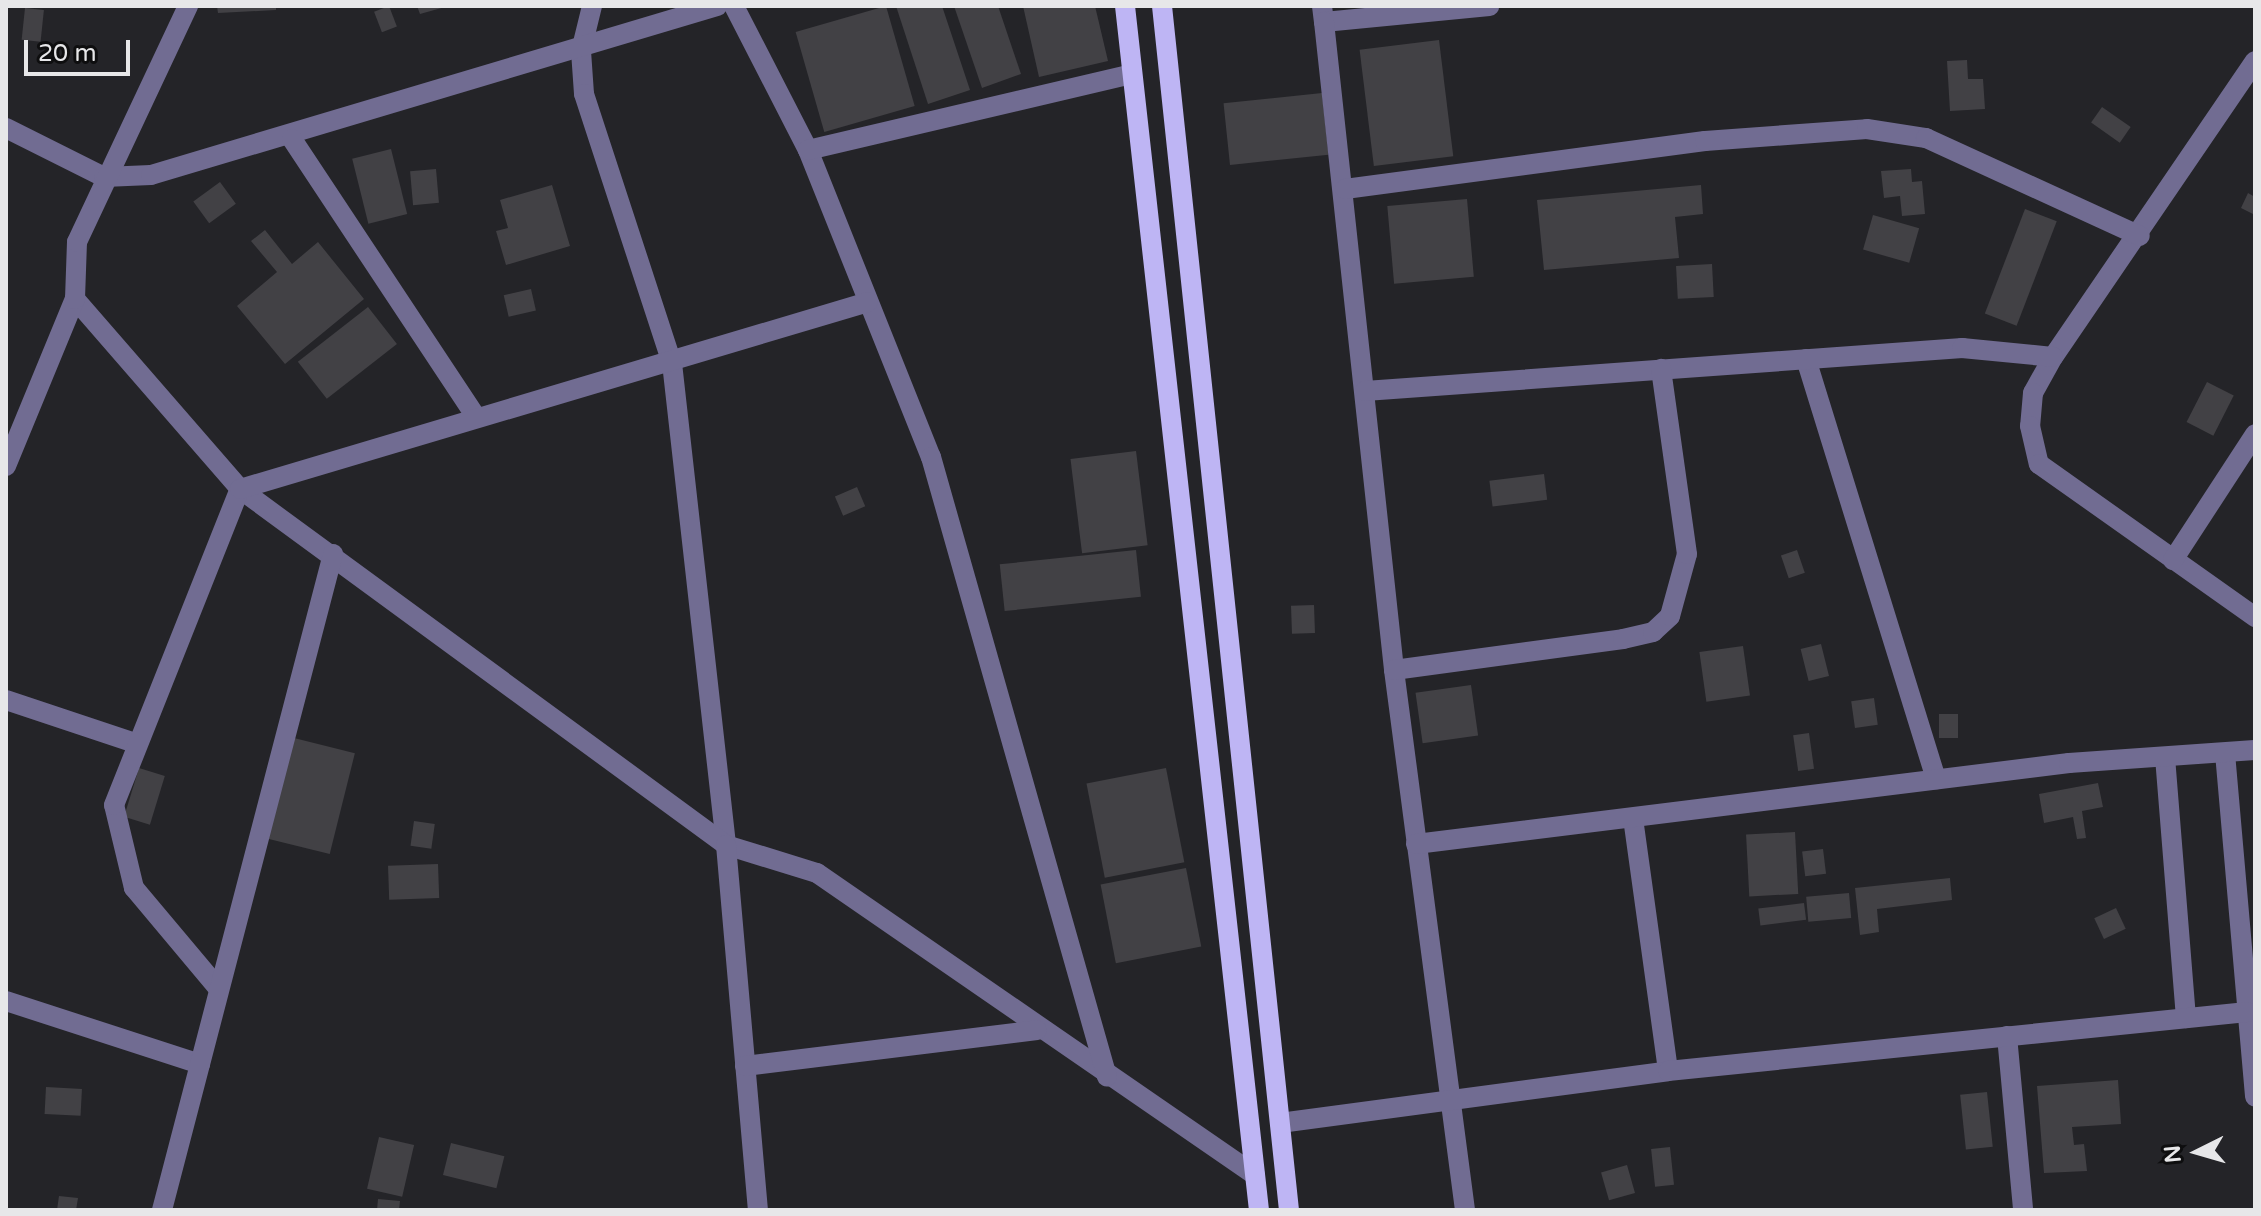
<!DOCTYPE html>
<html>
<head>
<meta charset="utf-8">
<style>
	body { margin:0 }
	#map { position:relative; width:2261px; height:1216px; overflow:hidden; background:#242428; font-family:"Varela Round",sans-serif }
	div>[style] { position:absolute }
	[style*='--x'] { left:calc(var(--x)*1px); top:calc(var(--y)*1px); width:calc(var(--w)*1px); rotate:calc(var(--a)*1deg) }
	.building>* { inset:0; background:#424145; transform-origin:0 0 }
	.minor>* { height:20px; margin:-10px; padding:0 10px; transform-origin:10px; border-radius:10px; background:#716c92 }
	.major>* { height:20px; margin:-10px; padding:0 10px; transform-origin:10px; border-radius:10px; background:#beb5f4 }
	span { translate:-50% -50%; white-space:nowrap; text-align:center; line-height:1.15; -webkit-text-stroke:7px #0e0e0f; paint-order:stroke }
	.frame { position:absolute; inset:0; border:8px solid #e7e7e9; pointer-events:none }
	.north { position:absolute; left:2157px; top:1112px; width:80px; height:80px; -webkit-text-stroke:6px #0e0e0f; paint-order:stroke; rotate:265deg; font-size:22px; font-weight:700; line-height:32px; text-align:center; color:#e7e7e9 }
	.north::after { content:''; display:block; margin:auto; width:28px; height:36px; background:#e7e7e9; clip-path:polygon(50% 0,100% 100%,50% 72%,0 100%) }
	.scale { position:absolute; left:24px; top:40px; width:106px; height:36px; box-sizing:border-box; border:4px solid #e7e7e9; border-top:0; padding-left:10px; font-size:24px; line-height:28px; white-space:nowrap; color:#e7e7e9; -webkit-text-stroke:6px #0e0e0f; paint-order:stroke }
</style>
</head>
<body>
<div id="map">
	<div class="building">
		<div style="clip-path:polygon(217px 6px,276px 6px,276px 10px,218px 13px)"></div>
		<div style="left:389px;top:6px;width:22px;height:16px;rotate:69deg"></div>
		<div style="clip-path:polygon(417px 6px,445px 6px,445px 7px,420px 14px)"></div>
		<div style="left:886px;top:6px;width:104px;height:94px;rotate:74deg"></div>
		<div style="clip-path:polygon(896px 6px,942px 6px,970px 90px,928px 104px)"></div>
		<div style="clip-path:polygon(954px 6px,998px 6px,1021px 74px,982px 88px)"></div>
		<div style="clip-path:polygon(1023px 6px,1095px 6px,1108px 61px,1039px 77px)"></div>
		<div style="left:25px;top:8px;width:19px;height:32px;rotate:6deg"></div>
		<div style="left:1439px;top:40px;width:117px;height:80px;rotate:83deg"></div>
		<div style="clip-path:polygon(1967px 60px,1968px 79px,1983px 79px,1985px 109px,1950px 111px,1947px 61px)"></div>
		<div style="left:1322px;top:93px;width:62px;height:99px;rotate:84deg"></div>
		<div style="left:2102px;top:107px;width:35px;height:19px;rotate:35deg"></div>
		<div style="left:391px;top:149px;width:67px;height:40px;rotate:76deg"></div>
		<div style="left:436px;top:169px;width:34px;height:26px;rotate:85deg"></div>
		<div style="clip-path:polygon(1911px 169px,1912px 182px,1922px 181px,1925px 214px,1902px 216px,1900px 196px,1884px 198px,1881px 171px)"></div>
		<div style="left:220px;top:182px;width:27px;height:33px;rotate:54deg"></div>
		<div style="clip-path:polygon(552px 185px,570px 246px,506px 265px,496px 231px,508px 228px,500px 200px)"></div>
		<div style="clip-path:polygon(1701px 185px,1703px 214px,1675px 217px,1679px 258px,1544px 270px,1537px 200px)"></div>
		<div style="clip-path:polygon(2248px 193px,2255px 197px,2255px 215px,2241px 208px)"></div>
		<div style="left:1467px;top:199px;width:78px;height:80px;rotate:85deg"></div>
		<div style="left:2025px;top:209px;width:34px;height:112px;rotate:21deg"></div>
		<div style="left:1873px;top:215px;width:48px;height:36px;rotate:16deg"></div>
		<div style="clip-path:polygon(265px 230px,292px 264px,318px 242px,364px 299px,285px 364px,237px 306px,277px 272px,251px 241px)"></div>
		<div style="left:1712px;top:264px;width:33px;height:36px;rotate:87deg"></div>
		<div style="left:531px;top:289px;width:22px;height:28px;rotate:77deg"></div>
		<div style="left:368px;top:307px;width:47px;height:89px;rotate:52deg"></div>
		<div style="left:2207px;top:382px;width:30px;height:45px;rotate:27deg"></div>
		<div style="left:1136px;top:451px;width:95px;height:66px;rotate:83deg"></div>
		<div style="left:1544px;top:474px;width:26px;height:55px;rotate:83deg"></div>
		<div style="left:857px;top:487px;width:21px;height:24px;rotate:67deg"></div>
		<div style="left:1136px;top:550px;width:47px;height:137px;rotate:84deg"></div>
		<div style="left:1797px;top:550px;width:24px;height:17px;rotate:71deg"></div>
		<div style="left:1314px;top:605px;width:28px;height:23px;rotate:88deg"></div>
		<div style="left:1821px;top:644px;width:33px;height:21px;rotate:76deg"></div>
		<div style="left:1743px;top:646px;width:50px;height:44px;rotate:82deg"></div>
		<div style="left:1471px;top:685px;width:51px;height:56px;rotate:82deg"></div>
		<div style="left:1874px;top:698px;width:27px;height:23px;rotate:82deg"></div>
		<div style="left:1958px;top:714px;width:24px;height:19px;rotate:90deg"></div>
		<div style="left:1809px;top:733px;width:36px;height:16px;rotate:82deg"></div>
		<div style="left:286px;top:736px;width:71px;height:104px;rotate:14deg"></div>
		<div style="left:139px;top:768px;width:27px;height:51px;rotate:17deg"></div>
		<div style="left:1166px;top:768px;width:96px;height:81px;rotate:79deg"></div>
		<div style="clip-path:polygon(2098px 783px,2103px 807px,2082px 811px,2086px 838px,2077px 839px,2073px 817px,2044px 823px,2039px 794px)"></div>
		<div style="left:414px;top:821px;width:21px;height:25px;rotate:8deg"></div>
		<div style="left:1795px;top:832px;width:62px;height:49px;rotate:87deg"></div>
		<div style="left:1823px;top:849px;width:25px;height:21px;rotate:83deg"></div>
		<div style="left:438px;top:864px;width:34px;height:50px;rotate:88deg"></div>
		<div style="left:1186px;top:868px;width:80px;height:87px;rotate:79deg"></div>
		<div style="clip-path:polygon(1950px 878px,1952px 900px,1877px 909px,1879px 932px,1860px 935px,1855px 888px)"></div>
		<div style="left:1849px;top:893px;width:25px;height:43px;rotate:85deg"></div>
		<div style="left:1804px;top:903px;width:17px;height:46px;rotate:83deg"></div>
		<div style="left:2116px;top:908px;width:23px;height:24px;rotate:65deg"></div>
		<div style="clip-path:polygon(2118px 1080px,2121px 1124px,2072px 1127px,2074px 1145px,2084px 1144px,2087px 1171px,2044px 1173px,2037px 1086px)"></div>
		<div style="left:46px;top:1087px;width:36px;height:27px;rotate:3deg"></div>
		<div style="left:1987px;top:1092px;width:55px;height:27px;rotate:84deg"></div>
		<div style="left:379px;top:1137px;width:36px;height:53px;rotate:13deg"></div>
		<div style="left:451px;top:1143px;width:55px;height:33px;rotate:14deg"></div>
		<div style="left:1670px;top:1147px;width:38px;height:19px;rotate:84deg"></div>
		<div style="left:1627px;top:1165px;width:29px;height:27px;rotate:74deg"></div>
		<div style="clip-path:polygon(59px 1196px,78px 1198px,76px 1210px,57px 1210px)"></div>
		<div style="clip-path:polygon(378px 1199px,400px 1201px,399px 1210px,377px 1210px)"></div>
	</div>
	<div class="minor">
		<div style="--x:592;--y:6;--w:46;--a:103.7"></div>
		<div style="--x:581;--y:51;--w:43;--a:86"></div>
		<div style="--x:584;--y:94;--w:283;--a:71.9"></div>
		<div style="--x:672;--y:363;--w:485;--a:83.6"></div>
		<div style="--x:726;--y:845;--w:95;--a:17.1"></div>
		<div style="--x:817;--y:873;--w:532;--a:34.59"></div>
		<div style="--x:734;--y:6;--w:162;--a:62.8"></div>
		<div style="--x:808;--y:150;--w:331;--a:68.2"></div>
		<div style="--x:931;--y:457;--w:644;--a:74.15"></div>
		<div style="--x:1322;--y:6;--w:16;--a:83"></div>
		<div style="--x:1324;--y:22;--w:166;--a:-5.5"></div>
		<div style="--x:1324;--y:22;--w:652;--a:83.83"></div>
		<div style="--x:1394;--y:670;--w:545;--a:82.51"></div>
		<div style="--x:2255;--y:61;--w:358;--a:124.3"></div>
		<div style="--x:2053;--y:357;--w:41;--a:119.1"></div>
		<div style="--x:2033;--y:393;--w:33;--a:95"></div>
		<div style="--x:2030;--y:426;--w:39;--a:77"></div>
		<div style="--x:2039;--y:464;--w:265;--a:35.3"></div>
		<div style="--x:6;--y:128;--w:110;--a:26.6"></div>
		<div style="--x:104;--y:177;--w:47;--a:-2.4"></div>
		<div style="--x:151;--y:175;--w:591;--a:-16.62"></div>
		<div style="--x:292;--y:139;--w:332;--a:56.5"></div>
		<div style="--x:808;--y:150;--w:329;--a:-13.2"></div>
		<div style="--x:1345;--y:189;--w:363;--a:-7.6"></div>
		<div style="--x:1705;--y:141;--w:162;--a:-4.2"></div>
		<div style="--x:1867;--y:129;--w:60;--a:8.7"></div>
		<div style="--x:1926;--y:138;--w:235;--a:24.6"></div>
		<div style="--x:75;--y:299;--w:252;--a:49"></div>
		<div style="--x:240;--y:489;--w:602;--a:36.22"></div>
		<div style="--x:726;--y:845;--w:366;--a:85"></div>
		<div style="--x:1806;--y:359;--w:440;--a:72.8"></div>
		<div style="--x:1365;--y:391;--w:599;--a:-4.12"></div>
		<div style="--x:1962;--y:348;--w:91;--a:5.6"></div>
		<div style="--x:6;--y:466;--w:181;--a:-67.6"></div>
		<div style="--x:75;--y:299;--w:57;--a:-88"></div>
		<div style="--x:77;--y:242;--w:261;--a:-64.8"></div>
		<div style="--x:2173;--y:560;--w:150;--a:-56.9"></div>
		<div style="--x:1394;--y:670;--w:231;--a:-7.7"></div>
		<div style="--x:1623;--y:639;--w:31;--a:-13"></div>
		<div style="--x:1653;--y:632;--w:23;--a:-43"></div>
		<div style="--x:1670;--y:616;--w:64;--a:-74.7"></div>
		<div style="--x:1687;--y:554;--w:187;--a:-98"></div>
		<div style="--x:6;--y:700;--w:136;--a:18.4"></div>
		<div style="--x:2225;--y:753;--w:345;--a:85"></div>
		<div style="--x:2165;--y:757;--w:262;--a:85.4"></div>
		<div style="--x:1633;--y:818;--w:255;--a:82.1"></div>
		<div style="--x:1416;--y:844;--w:658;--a:-7.07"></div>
		<div style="--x:2069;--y:763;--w:186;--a:-4"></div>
		<div style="--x:218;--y:988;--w:131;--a:-130"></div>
		<div style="--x:134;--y:888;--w:85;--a:-103.5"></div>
		<div style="--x:114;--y:805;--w:340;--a:-68.3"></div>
		<div style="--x:240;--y:489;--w:655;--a:-16.58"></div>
		<div style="--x:6;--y:1001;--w:204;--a:18"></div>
		<div style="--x:2007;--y:1036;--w:175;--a:84.7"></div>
		<div style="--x:745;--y:1066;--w:294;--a:-7"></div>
		<div style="--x:1280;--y:1123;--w:391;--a:-7.6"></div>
		<div style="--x:1668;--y:1071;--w:582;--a:-5.82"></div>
		<div style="--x:162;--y:1210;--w:678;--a:-75.39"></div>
	</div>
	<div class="major">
		<div style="--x:1125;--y:6;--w:1211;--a:83.65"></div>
		<div style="--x:1162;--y:6;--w:1211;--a:83.98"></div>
	</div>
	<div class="frame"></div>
	<div class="north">N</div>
	<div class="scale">20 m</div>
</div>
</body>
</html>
